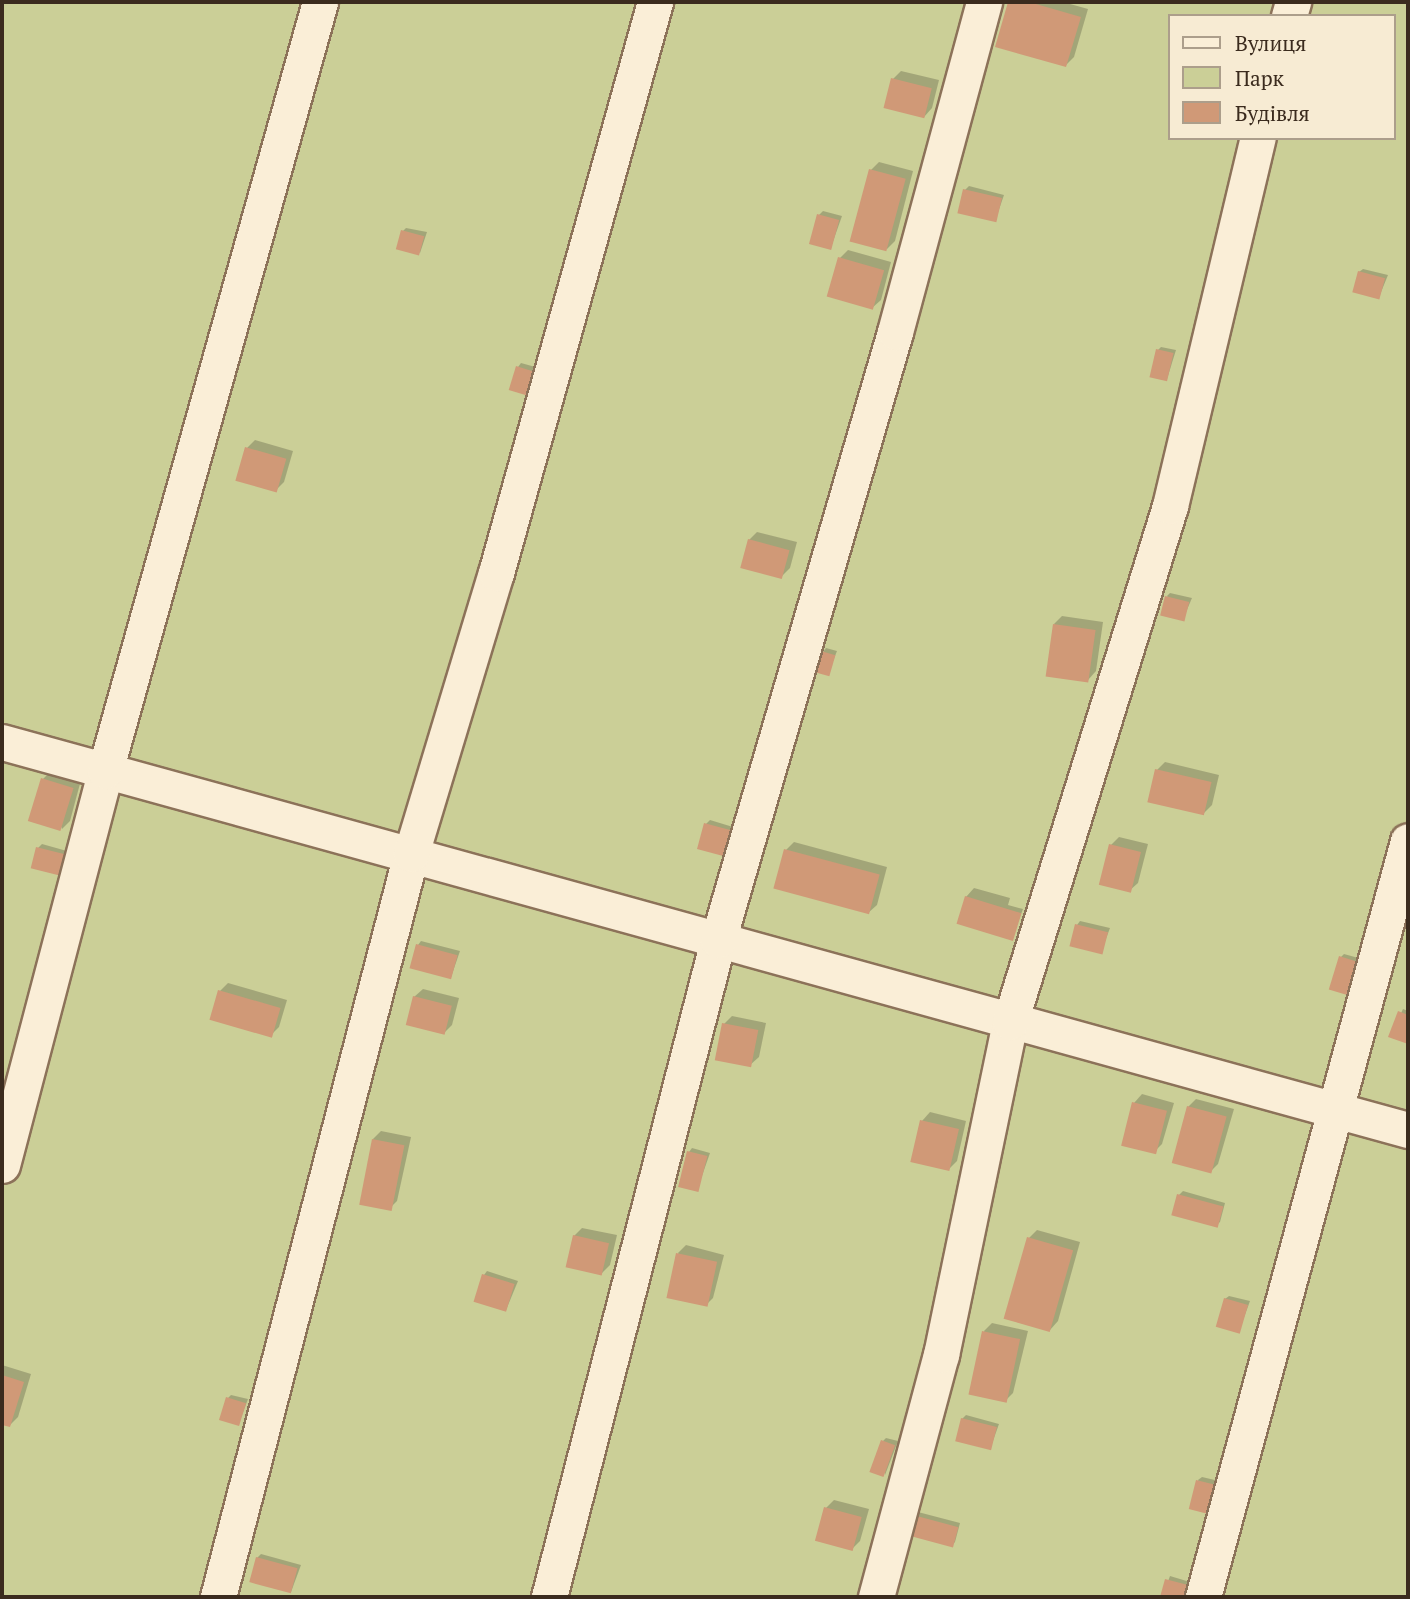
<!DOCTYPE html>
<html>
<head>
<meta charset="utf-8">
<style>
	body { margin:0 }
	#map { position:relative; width:1410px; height:1599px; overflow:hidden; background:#f0e1c3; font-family:"PT Serif",serif }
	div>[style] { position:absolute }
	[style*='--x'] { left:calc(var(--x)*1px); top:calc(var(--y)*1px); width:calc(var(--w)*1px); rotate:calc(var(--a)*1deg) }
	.green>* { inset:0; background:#cbcf97 }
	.shadow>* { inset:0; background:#0003 }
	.building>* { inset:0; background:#d09977; transform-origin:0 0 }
	.roads { filter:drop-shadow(2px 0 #8c7259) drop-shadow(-2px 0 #8c7259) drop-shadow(0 2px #8c7259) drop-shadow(0 -2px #8c7259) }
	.minor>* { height:35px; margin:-17.5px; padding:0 17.5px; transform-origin:17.5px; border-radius:17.5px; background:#faeed7 }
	span { translate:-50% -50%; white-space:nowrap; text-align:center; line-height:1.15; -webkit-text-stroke:5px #f7ebd3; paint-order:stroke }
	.frame { position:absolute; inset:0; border:4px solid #3b2b1e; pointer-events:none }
	.legend { position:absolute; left:1168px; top:14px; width:228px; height:126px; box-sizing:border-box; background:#f7ebd3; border:2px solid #ac9e8b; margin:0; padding:9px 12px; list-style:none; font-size:21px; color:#3b2b1e }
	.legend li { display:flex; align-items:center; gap:14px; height:35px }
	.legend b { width:35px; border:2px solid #ac9e8b }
</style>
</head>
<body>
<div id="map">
	<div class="green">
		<div style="clip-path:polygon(evenodd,2px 2px,1408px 2px,1408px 1597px,2px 1597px,2px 2px,1170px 16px,1394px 16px,1394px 138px,1170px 138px,1170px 16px)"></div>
	</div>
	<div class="shadow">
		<div style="clip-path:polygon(1010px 2px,1063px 2px,1088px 9px,1074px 57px,1066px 65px,997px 46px)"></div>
		<div style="clip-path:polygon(901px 71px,939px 80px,932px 108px,924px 117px,893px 79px)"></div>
		<div style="clip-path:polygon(879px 162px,913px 171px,895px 241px,887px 249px,871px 170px)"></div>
		<div style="clip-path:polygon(969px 186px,1004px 195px,995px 221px,965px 190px)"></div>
		<div style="clip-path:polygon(823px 211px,842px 216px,831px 247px,819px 215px)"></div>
		<div style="clip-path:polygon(406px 228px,427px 232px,420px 253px,403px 231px)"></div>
		<div style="clip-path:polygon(848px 250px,891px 262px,881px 300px,872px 308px,840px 258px)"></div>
		<div style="clip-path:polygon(1363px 269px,1388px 275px,1379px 297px,1359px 272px)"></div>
		<div style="clip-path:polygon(1161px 347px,1176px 350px,1167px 379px,1158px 350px)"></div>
		<div style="clip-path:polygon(521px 363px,539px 368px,532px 390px,518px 367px)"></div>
		<div style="clip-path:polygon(255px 440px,293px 451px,284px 482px,276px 490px,247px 448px)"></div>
		<div style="clip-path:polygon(757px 532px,797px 542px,790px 568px,782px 576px,749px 540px)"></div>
		<div style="clip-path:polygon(1170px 593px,1192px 598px,1183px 619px,1167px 596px)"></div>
		<div style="clip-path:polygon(1062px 616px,1103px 622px,1096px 671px,1088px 680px,1054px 624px)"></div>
		<div style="clip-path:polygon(826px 648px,837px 651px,828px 674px,823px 652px)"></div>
		<div style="clip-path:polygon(1165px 762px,1219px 775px,1212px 805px,1204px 813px,1157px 770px)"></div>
		<div style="clip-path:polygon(51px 771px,81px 780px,70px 821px,62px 829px,43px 779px)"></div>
		<div style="clip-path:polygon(710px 820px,733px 827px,723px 854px,706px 824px)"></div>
		<div style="clip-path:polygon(1119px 837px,1148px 844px,1138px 883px,1129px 891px,1111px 845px)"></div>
		<div style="clip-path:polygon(794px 842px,887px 867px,877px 905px,868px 913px,786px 850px)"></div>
		<div style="clip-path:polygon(42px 844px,74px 853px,69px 871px,38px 848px)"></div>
		<div style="clip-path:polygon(974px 888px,1010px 898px,1008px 905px,1023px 909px,1012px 938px,966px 897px)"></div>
		<div style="clip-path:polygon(1080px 921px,1110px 928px,1101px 952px,1077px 925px)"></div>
		<div style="clip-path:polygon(421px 941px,460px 951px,451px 977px,418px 945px)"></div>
		<div style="clip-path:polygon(1344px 954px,1362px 959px,1332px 989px,1341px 957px)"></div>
		<div style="clip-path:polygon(228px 983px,287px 1000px,279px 1027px,271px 1035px,220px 991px)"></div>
		<div style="clip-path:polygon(423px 989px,459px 998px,452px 1025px,444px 1033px,414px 997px)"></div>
		<div style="clip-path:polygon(1403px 1009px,1408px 1011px,1408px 1042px,1390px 1036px)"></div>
		<div style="clip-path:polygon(732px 1016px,766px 1023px,759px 1057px,750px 1065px,724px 1024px)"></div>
		<div style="clip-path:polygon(1142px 1094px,1174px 1103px,1162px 1144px,1154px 1152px,1134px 1103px)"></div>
		<div style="clip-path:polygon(1196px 1099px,1234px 1109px,1218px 1164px,1210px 1172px,1188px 1107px)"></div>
		<div style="clip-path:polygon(930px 1112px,966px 1121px,957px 1161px,949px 1169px,922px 1121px)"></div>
		<div style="clip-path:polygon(381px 1131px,411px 1137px,397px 1201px,389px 1209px,373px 1139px)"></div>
		<div style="clip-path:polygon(692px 1148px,710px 1153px,697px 1190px,689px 1152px)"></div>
		<div style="clip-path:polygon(1183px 1191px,1225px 1203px,1220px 1222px,1216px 1225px,1179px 1195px)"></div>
		<div style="clip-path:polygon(582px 1228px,617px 1235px,610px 1265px,602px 1273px,574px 1236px)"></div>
		<div style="clip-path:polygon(1037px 1230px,1080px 1242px,1058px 1321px,1050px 1330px,1029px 1238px)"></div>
		<div style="clip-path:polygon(686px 1245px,724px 1255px,713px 1298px,705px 1306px,678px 1253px)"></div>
		<div style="clip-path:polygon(487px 1271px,518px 1281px,506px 1310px,484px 1275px)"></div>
		<div style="clip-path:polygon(1229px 1296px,1250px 1301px,1239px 1331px,1225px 1299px)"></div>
		<div style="clip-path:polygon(992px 1323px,1028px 1331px,1013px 1393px,1005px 1401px,984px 1331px)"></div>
		<div style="clip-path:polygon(2px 1365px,31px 1374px,18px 1417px,10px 1425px,2px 1423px)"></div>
		<div style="clip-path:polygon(231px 1395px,248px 1399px,239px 1423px,228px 1398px)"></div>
		<div style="clip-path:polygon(966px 1415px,999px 1424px,990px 1449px,962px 1419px)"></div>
		<div style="clip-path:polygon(886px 1438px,898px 1441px,885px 1475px,883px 1441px)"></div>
		<div style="clip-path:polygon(1202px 1477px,1219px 1481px,1211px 1509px,1198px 1480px)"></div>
		<div style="clip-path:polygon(834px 1500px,869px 1509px,860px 1541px,852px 1549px,826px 1508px)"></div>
		<div style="clip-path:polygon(918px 1512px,960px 1523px,955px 1542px,952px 1545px,914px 1516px)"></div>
		<div style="clip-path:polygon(261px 1554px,301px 1565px,291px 1592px,257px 1558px)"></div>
		<div style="clip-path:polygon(1170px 1576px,1190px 1582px,1186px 1597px,1162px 1597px)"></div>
	</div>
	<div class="building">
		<div style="clip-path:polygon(1008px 2px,1029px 2px,1081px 17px,1066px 67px,995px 47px)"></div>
		<div style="left:891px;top:78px;width:42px;height:31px;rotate:14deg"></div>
		<div style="left:869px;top:169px;width:38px;height:75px;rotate:15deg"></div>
		<div style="left:963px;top:189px;width:40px;height:25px;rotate:13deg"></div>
		<div style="left:817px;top:214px;width:23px;height:31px;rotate:15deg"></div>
		<div style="left:401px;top:230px;width:24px;height:20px;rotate:15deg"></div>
		<div style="left:838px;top:257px;width:48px;height:41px;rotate:16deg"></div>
		<div style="left:1358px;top:271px;width:28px;height:22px;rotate:15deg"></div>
		<div style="left:1156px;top:349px;width:18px;height:29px;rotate:13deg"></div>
		<div style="left:516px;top:366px;width:21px;height:25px;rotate:17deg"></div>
		<div style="left:245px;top:447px;width:43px;height:35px;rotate:16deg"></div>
		<div style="left:748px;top:539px;width:43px;height:30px;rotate:15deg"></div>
		<div style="left:1165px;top:596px;width:25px;height:20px;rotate:14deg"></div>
		<div style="left:1053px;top:624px;width:43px;height:53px;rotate:8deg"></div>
		<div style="left:821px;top:651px;width:15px;height:22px;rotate:16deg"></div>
		<div style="left:1155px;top:769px;width:58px;height:34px;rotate:13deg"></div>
		<div style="left:41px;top:778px;width:34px;height:45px;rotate:17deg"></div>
		<div style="left:704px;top:823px;width:27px;height:27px;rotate:15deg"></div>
		<div style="left:1109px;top:844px;width:33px;height:42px;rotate:14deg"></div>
		<div style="left:36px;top:847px;width:37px;height:22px;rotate:14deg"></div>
		<div style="left:784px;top:849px;width:99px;height:41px;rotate:15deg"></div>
		<div style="left:965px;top:896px;width:59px;height:29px;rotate:17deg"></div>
		<div style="left:1075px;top:924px;width:34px;height:23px;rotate:14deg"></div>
		<div style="left:416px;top:944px;width:43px;height:25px;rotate:15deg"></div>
		<div style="left:1339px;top:956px;width:21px;height:35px;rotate:17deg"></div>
		<div style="left:218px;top:990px;width:65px;height:31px;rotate:16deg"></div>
		<div style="left:413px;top:996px;width:40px;height:30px;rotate:14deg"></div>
		<div style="clip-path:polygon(1398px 1011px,1408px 1015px,1408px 1044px,1388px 1037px)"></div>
		<div style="left:722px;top:1023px;width:37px;height:38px;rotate:11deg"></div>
		<div style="left:1132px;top:1102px;width:36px;height:45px;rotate:14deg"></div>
		<div style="left:1187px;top:1106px;width:41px;height:59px;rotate:15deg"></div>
		<div style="left:920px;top:1120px;width:40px;height:43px;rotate:13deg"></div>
		<div style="left:372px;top:1139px;width:33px;height:67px;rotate:11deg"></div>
		<div style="left:687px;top:1151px;width:21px;height:37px;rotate:14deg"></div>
		<div style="left:1177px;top:1194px;width:48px;height:22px;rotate:15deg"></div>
		<div style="left:573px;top:1235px;width:37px;height:33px;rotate:13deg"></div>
		<div style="left:1027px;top:1237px;width:48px;height:85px;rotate:16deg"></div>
		<div style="left:676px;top:1253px;width:42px;height:46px;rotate:12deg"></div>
		<div style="left:482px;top:1274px;width:34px;height:29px;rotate:17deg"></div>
		<div style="left:1224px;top:1298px;width:25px;height:30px;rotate:16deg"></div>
		<div style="left:982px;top:1331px;width:39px;height:65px;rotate:12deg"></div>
		<div style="clip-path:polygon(2px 1375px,24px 1382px,10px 1427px,2px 1425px)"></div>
		<div style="left:226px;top:1397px;width:21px;height:24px;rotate:17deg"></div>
		<div style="left:961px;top:1418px;width:37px;height:24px;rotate:14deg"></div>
		<div style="left:881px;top:1440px;width:15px;height:34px;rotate:20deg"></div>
		<div style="left:1196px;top:1480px;width:21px;height:30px;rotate:14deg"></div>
		<div style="left:824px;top:1507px;width:39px;height:35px;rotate:15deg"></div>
		<div style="left:913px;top:1515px;width:47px;height:21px;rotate:15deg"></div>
		<div style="left:256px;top:1557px;width:43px;height:26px;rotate:15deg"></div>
		<div style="clip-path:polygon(1165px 1579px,1188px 1585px,1185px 1597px,1160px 1597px)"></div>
	</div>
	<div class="roads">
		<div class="minor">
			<div style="--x:1289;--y:16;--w:15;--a:-74"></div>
			<div style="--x:2;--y:742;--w:1459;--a:15.43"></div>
			<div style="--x:2;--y:1165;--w:407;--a:-75.3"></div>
			<div style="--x:105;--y:771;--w:798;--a:-74.38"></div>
			<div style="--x:218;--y:1597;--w:768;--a:-75.44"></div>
			<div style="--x:411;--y:854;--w:294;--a:-73.2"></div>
			<div style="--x:496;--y:573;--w:593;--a:-74.44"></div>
			<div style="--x:549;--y:1597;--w:678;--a:-75.57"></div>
			<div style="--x:718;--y:940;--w:633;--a:-73.77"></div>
			<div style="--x:895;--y:332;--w:342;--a:-74.9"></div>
			<div style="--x:876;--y:1597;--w:251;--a:-75"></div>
			<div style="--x:941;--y:1355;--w:340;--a:-78.3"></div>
			<div style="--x:1010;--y:1022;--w:540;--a:-72.77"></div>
			<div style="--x:1170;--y:506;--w:378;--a:-76.6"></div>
			<div style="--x:1203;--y:1597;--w:783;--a:-74.83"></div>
		</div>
	</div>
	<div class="frame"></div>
	<ul class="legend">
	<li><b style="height:9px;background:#faeed7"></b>Вулиця</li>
	<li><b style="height:19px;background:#cbcf97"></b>Парк</li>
	<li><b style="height:19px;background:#d09977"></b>Будівля</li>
	</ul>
</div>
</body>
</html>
